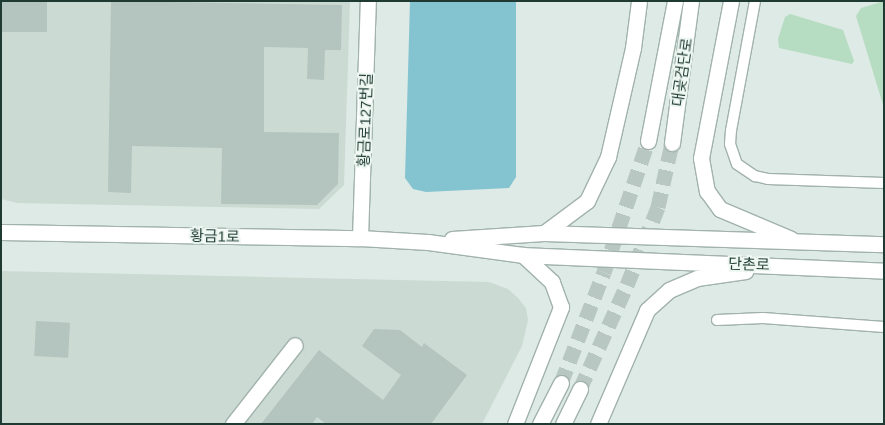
<!DOCTYPE html>
<html>
<head>
<meta charset="utf-8">
<style>
	body { margin:0 }
	#map { position:relative; width:885px; height:425px; overflow:hidden; background:#deeae5; font-family:Arial,"Noto Sans KR",sans-serif }
	div>[style] { position:absolute }
	[style*='--x'] { left:calc(var(--x)*1px); top:calc(var(--y)*1px); width:calc(var(--w)*1px); rotate:calc(var(--a)*1deg) }
	.built>* { inset:0; background:#ccdad4 }
	.green>* { inset:0; background:#b6dcc1 }
	.water>* { inset:0; background:#84c4d1 }
	.building>* { inset:0; background:#b3c5be; transform-origin:0 0 }
	.secondary-tunnel>* { height:15px; margin-top:-7.5px; transform-origin:0; background:repeating-linear-gradient(90deg,#b8c7c1 0 15px,transparent 0 23px) }
	.roads { filter:drop-shadow(1px 0 #a1b2ac) drop-shadow(-1px 0 #a1b2ac) drop-shadow(0 1px #a1b2ac) drop-shadow(0 -1px #a1b2ac) }
	.lane>* { height:10px; margin:-5px; padding:0 5px; transform-origin:5px; border-radius:5px; background:#fff }
	.street>* { height:15px; margin:-7.5px; padding:0 7.5px; transform-origin:7.5px; border-radius:7.5px; background:#fff }
	.secondary>* { height:15px; margin:-7.5px; padding:0 7.5px; transform-origin:7.5px; border-radius:7.5px; background:#fff }
	span { translate:-50% -50%; white-space:nowrap; text-align:center; line-height:1.15; -webkit-text-stroke:4px #eef7f2; paint-order:stroke }
	.street-label { font-size:15px; color:#1f3a33 }
	.frame { position:absolute; inset:0; border:2px solid #1f3a33; pointer-events:none }
</style>
</head>
<body>
<div id="map">
	<div class="built">
		<div style="clip-path:polygon(1px 1px,350px 1px,344px 185px,319px 209px,17px 203px,1px 199px)"></div>
		<div style="clip-path:polygon(1px 271px,489px 282px,508px 289px,518px 298px,526px 308px,528px 320px,522px 346px,482px 424px,1px 424px)"></div>
	</div>
	<div class="green">
		<div style="clip-path:polygon(884px 1px,884px 108px,856px 16px,861px 8px)"></div>
		<div style="clip-path:polygon(790px 14px,843px 30px,854px 61px,852px 64px,779px 48px,778px 39px,785px 17px)"></div>
	</div>
	<div class="water">
		<div style="clip-path:polygon(410px 1px,516px 1px,516px 177px,509px 188px,426px 192px,413px 189px,405px 178px)"></div>
	</div>
	<div class="building">
		<div style="left:1px;top:1px;width:46px;height:31px"></div>
		<div style="clip-path:polygon(111px 1px,342px 5px,341px 50px,325px 50px,324px 80px,307px 79px,308px 48px,264px 47px,264px 132px,339px 133px,338px 184px,317px 205px,221px 204px,222px 148px,132px 146px,131px 193px,108px 192px)"></div>
		<div style="left:36px;top:321px;width:34px;height:35px;rotate:3deg"></div>
		<div style="clip-path:polygon(374px 329px,400px 330px,422px 347px,424px 343px,467px 375px,431px 424px,326px 424px,317px 417px,312px 424px,261px 424px,319px 350px,383px 400px,401px 375px,362px 346px)"></div>
	</div>
	<div class="secondary-tunnel">
		<div style="--x:561;--y:383;--w:119;--a:-68.8"></div>
		<div style="--x:604;--y:272;--w:138;--a:-71.4"></div>
		<div style="--x:580;--y:389;--w:114;--a:-65.7"></div>
		<div style="--x:627;--y:285;--w:84;--a:-68.3"></div>
		<div style="--x:658;--y:207;--w:66;--a:-77.7"></div>
	</div>
	<div class="roads">
		<div class="lane">
			<div style="--x:755;--y:1;--w:131;--a:100.5"></div>
			<div style="--x:731;--y:130;--w:14;--a:94"></div>
			<div style="--x:730;--y:144;--w:21;--a:71"></div>
			<div style="--x:737;--y:164;--w:22;--a:34"></div>
			<div style="--x:755;--y:176;--w:13;--a:13"></div>
			<div style="--x:768;--y:179;--w:116;--a:2"></div>
			<div style="--x:717;--y:320;--w:46;--a:-2.5"></div>
			<div style="--x:763;--y:318;--w:121;--a:4.3"></div>
		</div>
		<div class="street">
			<div style="--x:360;--y:238;--w:237;--a:-88.1"></div>
			<div style="--x:233;--y:424;--w:100;--a:-51.9"></div>
		</div>
		<div class="secondary">
			<div style="--x:731;--y:1;--w:160;--a:100.8"></div>
			<div style="--x:701;--y:158;--w:34;--a:80"></div>
			<div style="--x:707;--y:191;--w:22;--a:54"></div>
			<div style="--x:720;--y:209;--w:77;--a:22.9"></div>
			<div style="--x:648;--y:141;--w:143;--a:-79.1"></div>
			<div style="--x:672;--y:143;--w:143;--a:-82.4"></div>
			<div style="--x:1;--y:232;--w:359;--a:1"></div>
			<div style="--x:360;--y:238;--w:68;--a:3.4"></div>
			<div style="--x:428;--y:242;--w:96;--a:7.8"></div>
			<div style="--x:523;--y:255;--w:361;--a:2.5"></div>
			<div style="--x:544;--y:233;--w:54;--a:-36.7"></div>
			<div style="--x:587;--y:201;--w:49;--a:-64.5"></div>
			<div style="--x:608;--y:157;--w:112;--a:-77.1"></div>
			<div style="--x:633;--y:48;--w:47;--a:-82.7"></div>
			<div style="--x:452;--y:239;--w:92;--a:-3.7"></div>
			<div style="--x:544;--y:233;--w:340;--a:1.9"></div>
			<div style="--x:515;--y:424;--w:126;--a:-68.5"></div>
			<div style="--x:561;--y:307;--w:27;--a:-110"></div>
			<div style="--x:552;--y:282;--w:40;--a:-137"></div>
			<div style="--x:540;--y:424;--w:46;--a:-62.9"></div>
			<div style="--x:563;--y:424;--w:39;--a:-64"></div>
			<div style="--x:598;--y:424;--w:124;--a:-66.7"></div>
			<div style="--x:647;--y:310;--w:30;--a:-42"></div>
			<div style="--x:669;--y:290;--w:30;--a:-23"></div>
			<div style="--x:697;--y:278;--w:49;--a:-8.1"></div>
		</div>
	</div>
	<div class="street-label">
		<span style="left:682px;top:72px;rotate:-82deg">대곶검단로</span>
		<span style="left:365px;top:120px;rotate:-88deg">황금로127번길</span>
		<span style="left:215px;top:236px;rotate:1deg">황금1로</span>
		<span style="left:749px;top:264px;rotate:2deg">단촌로</span>
	</div>
	<div class="frame"></div>
</div>
</body>
</html>
